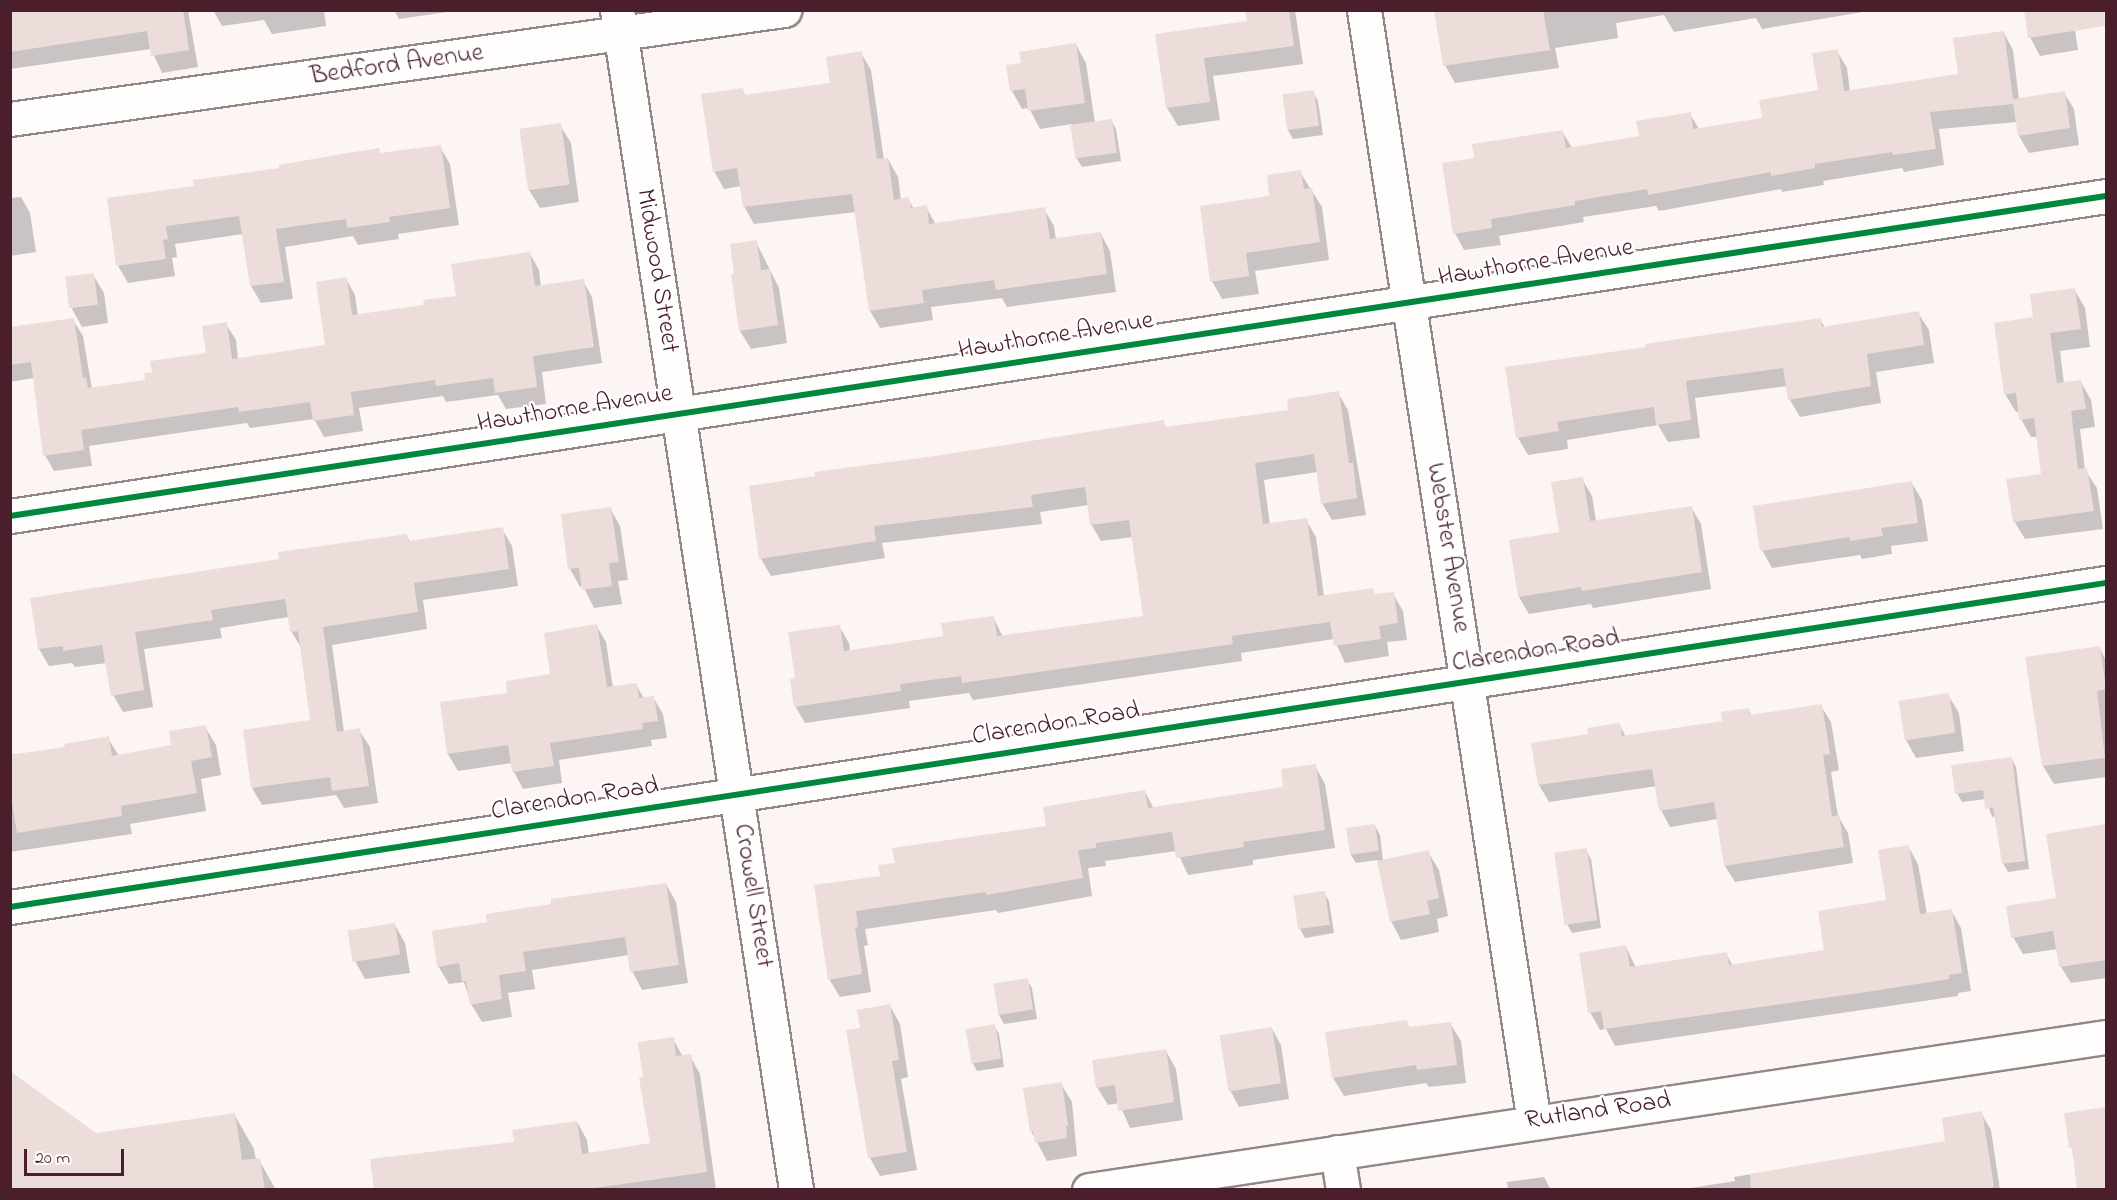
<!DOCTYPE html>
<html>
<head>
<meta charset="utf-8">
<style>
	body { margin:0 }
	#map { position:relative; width:2117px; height:1200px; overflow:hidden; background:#fcf5f4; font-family:"Indie Flower",sans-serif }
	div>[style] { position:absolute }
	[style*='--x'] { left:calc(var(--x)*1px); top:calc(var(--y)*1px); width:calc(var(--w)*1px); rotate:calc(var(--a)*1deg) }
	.shadow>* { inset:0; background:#0003 }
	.building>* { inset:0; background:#ecddda; transform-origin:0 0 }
	.roads { filter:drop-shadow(2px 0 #928789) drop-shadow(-2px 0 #928789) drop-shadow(0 2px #928789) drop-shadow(0 -2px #928789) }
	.minor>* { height:33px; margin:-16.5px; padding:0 16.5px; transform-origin:16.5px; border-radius:16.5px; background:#fffefd }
	.cycleway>* { height:6px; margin:-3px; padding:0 3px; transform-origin:3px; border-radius:3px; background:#00873e }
	span { translate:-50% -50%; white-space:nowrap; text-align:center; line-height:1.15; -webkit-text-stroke:4.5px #fff; paint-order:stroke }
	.street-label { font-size:26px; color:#4a1f2b }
	.frame { position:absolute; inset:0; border:12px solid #4a1f2b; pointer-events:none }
	.scale { position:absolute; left:24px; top:1149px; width:100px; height:27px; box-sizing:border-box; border:3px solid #4a1f2b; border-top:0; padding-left:8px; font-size:18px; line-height:21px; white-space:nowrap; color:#4a1f2b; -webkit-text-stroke:4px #fff; paint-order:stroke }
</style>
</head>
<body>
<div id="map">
	<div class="shadow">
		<div style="clip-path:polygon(22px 10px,188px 10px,198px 67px,162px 73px,151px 49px,10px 69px,10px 13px)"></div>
		<div style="clip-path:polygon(213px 10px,324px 10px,326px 26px,272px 34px,264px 20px,222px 26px)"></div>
		<div style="clip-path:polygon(394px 10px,454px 10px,454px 11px,399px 19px)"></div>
		<div style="clip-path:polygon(1247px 10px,1295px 10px,1303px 64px,1213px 76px,1220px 120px,1178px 126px,1167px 108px,1157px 36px,1249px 23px)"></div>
		<div style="clip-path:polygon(1436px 10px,1875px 10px,1762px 29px,1756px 18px,1674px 32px,1664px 15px,1616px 23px,1618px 38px,1555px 48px,1559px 68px,1455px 83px,1445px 65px)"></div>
		<div style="clip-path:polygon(2072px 10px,2078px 50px,2040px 56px,2030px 37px)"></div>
		<div style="clip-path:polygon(2004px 33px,2013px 50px,2019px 99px,2064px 93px,2074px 109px,2079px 145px,2029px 153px,2019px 136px,2017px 122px,1939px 129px,1944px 165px,1904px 172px,1902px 168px,1823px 181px,1824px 185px,1782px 192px,1781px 189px,1659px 211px,1656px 206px,1583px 217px,1584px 222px,1499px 236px,1501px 245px,1464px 250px,1455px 233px,1476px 159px,1562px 131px,1572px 148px,1640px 137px,1690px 114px,1699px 129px,1763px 119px,1820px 92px,1837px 51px,1847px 68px,1850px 92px,1959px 75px)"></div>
		<div style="clip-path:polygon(1076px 45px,1086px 63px,1095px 123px,1111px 120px,1116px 129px,1121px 161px,1082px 167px,1077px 159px,1072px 124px,1040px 129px,1029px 108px,1022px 109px,1012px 91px)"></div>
		<div style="clip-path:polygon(861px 53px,871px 70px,884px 160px,888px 159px,898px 177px,901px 200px,908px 199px,914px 209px,926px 207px,936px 225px,1044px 209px,1054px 226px,1056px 240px,1101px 234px,1110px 251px,1116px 292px,1007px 307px,1002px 298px,931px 307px,933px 320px,880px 328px,870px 311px,856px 212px,754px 224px,744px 206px,741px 186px,724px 189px,714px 171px,742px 90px,746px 96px,832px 84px)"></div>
		<div style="clip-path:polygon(1313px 92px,1318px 101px,1323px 135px,1293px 139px,1288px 130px)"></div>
		<div style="clip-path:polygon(560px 125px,571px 143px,579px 202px,540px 208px,529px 190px,521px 131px)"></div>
		<div style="clip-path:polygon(440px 147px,450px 164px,459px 225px,398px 234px,399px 239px,358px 245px,353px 236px,285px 247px,293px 299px,261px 303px,251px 286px,243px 234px,175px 244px,177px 257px,172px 258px,175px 276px,128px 283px,118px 266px,196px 187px)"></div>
		<div style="clip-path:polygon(1300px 172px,1322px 207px,1329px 260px,1255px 271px,1259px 294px,1222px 299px,1212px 281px)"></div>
		<div style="clip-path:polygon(21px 197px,30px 213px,36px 252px,10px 256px,10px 198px)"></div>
		<div style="clip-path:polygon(756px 242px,779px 288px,787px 343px,751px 349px,740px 331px,736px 275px)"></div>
		<div style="clip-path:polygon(530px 254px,539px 270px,541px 287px,583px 281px,592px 297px,602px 363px,542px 372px,546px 404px,506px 409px,498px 395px,446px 402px,443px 396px,359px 408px,363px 431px,324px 437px,314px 419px,250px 428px,247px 423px,89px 446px,92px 466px,54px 471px,45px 455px,34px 378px,10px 382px,10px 329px,73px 320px,83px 336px,92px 389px,147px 381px,154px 373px,208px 354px,226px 324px,236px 340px,238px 359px,327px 346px,346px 279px,355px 295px,358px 316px,426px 306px,457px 297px)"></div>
		<div style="clip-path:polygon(93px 275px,104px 293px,108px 323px,82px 327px,72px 309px)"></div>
		<div style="clip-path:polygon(2074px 289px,2085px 308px,2090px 347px,2060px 351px,2064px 384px,2081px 382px,2091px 400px,2095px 427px,2080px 429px,2085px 470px,2097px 488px,2103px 529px,2025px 539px,2014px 521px,2043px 476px,2038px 437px,2031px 437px,2021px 419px,2020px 412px,2016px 412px,2005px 394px,2034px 319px)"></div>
		<div style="clip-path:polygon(1918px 313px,1929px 330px,1934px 363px,1876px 372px,1881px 403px,1800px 417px,1790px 400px,1787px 386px,1695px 398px,1700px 438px,1668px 442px,1658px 425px,1567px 440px,1568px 449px,1528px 455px,1518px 438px,1647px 348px,1820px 319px,1825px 328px)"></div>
		<div style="clip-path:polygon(1338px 393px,1348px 410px,1366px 515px,1332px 520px,1322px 503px,1318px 472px,1264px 480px,1270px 525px,1306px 520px,1316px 537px,1324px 596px,1372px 589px,1376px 596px,1393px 594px,1403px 611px,1407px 640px,1387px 642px,1389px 656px,1345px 663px,1334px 639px,1241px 653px,1242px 661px,973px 700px,969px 693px,909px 701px,910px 708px,805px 723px,795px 706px,796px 679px,839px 626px,849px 643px,850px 651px,944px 638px,993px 617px,1003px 637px,1144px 617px,1133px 537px,1101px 541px,1091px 524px,1089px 505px,1040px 512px,1042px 524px,882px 543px,885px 558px,771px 576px,761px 559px,750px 487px,1163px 422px,1167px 429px,1290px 411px)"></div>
		<div style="clip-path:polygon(1582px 479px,1592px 496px,1596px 521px,1691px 507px,1701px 524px,1711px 589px,1593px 608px,1591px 604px,1529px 614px,1519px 597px,1511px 541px,1561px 533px)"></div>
		<div style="clip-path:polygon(1911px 482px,1922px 500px,1928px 541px,1891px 546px,1892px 554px,1862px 559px,1860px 555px,1772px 568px,1762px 550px)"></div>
		<div style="clip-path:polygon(610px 508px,620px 526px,628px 580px,618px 581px,622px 604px,594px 608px,583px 586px,580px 587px,570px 569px)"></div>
		<div style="clip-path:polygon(502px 529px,512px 546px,518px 586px,423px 600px,427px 629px,332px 645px,344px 732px,359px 730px,370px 747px,378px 803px,344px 808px,336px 795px,262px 805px,252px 788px,312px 721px,302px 649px,291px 631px,289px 617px,220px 628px,222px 638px,144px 649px,153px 707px,123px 712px,113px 695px,107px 663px,75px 667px,72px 663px,49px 666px,39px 649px,32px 599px,281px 560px,406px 535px,410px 542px)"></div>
		<div style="clip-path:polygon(596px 625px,606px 642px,613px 688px,636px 684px,644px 699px,653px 697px,663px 714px,667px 738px,651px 740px,652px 746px,559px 760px,562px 783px,523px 789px,514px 772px,512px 763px,458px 771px,448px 754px,441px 703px,509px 694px,552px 676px)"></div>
		<div style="clip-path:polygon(2099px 647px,2106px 660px,2106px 777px,2054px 784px,2043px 766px)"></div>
		<div style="clip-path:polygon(1948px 695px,1959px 713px,1964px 751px,1916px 758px,1906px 740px)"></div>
		<div style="clip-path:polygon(1821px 706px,1831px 722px,1839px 770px,1831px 772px,1838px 816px,1848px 833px,1853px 863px,1735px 882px,1725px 866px,1718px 819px,1670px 827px,1661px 810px,1657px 786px,1549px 802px,1539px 785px,1533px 745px,1590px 735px,1619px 724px,1626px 737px,1724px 722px,1748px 709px,1752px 716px)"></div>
		<div style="clip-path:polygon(205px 727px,216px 745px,221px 775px,201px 779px,206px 811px,130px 824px,132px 834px,10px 852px,10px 755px,66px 748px,108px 738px,119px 756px,173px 747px)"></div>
		<div style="clip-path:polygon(2011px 758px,2016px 767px,2029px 869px,2008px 872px,2003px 863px,1996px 816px,1992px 817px,1986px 799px,1962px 802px,1957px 793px)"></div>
		<div style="clip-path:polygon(1315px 766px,1325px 784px,1335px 848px,1253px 860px,1253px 865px,1188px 875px,1177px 851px,1105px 861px,1106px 866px,1088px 868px,1092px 896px,998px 913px,996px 910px,865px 929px,868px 945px,864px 946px,871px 992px,840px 997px,829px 979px,816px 887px,881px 877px,1047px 827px,1145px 792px,1154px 809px,1285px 788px)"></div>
		<div style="clip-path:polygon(1375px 826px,1380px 835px,1383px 861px,1428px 852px,1439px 870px,1448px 916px,1437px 919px,1439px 932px,1401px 940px,1391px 921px,1378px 860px,1356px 863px,1351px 855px,1347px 830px)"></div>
		<div style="clip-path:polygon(2106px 826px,2106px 978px,2071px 983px,2061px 967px,2058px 949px,2023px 954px,2013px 937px,2058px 899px,2048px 835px)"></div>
		<div style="clip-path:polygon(1908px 846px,1918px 864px,1927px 914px,1951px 910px,1961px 928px,1971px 991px,1958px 993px,1958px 996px,1615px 1046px,1606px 1029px,1600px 1030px,1590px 1012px,1626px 947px,1636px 968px,1726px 954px,1733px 966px,1826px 952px,1888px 901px)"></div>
		<div style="clip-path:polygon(1586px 850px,1591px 859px,1601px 928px,1572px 933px,1567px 924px)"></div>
		<div style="clip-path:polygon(666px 884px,676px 902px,688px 983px,642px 990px,632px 971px,629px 955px,532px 970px,535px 989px,508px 993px,512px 1017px,482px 1022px,471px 1004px,464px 982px,449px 984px,438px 966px,489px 924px,553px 905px)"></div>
		<div style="clip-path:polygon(1324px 893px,1329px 901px,1334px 933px,1305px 938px,1300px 929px,1295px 897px)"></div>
		<div style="clip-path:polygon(395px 925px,405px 943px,410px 973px,365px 979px,355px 961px)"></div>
		<div style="clip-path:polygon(1027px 980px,1032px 988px,1037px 1019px,1004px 1024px,999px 1015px,995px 985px)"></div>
		<div style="clip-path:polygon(890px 1006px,900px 1024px,908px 1077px,901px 1079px,917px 1170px,880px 1176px,870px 1158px,861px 1029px)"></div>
		<div style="clip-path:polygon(1406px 1022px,1410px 1028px,1450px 1023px,1461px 1041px,1466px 1083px,1429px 1087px,1426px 1083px,1344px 1096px,1333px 1078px)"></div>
		<div style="clip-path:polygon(994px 1025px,999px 1034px,1004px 1067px,977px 1071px,972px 1062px)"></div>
		<div style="clip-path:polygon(1272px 1029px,1281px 1045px,1289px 1099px,1239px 1107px,1230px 1090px)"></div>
		<div style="clip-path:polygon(673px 1039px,683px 1057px,690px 1056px,700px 1074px,716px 1190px,375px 1190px,577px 1122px,587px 1140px,589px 1154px,652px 1144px,645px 1079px)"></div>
		<div style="clip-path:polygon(1166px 1051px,1176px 1069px,1183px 1120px,1130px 1128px,1119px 1103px,1108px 1105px,1097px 1087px)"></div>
		<div style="clip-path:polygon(1061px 1084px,1072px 1102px,1077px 1156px,1047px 1161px,1031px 1131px)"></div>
		<div style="clip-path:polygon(2106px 1108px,2106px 1190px,2079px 1190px,2066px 1114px)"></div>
		<div style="clip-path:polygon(1981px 1113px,1991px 1130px,2000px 1190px,1678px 1190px,1735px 1181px,1734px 1177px,1947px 1142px)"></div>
		<div style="clip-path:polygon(234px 1114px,254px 1149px,256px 1160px,259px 1160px,276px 1190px,10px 1190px,96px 1135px)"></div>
		<div style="clip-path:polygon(1544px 1177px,1551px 1190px,1508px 1190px,1507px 1182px)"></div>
	</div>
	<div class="building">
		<div style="clip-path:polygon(10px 10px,183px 10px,189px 50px,151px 56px,147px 31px,10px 52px)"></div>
		<div style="clip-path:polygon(1245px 10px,1289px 10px,1294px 46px,1204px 58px,1210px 102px,1166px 108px,1155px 34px,1247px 21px)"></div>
		<div style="clip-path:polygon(1434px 10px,1543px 10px,1550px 50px,1443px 66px)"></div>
		<div style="clip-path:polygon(2024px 10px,2104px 10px,2105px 26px,2028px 38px)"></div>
		<div style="clip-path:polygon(2004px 31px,2013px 99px,2065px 91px,2070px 128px,2018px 136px,2013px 104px,1930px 112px,1936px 149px,1893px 155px,1892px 152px,1815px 164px,1815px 168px,1771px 176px,1771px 172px,1648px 195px,1647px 189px,1575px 201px,1575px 205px,1491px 219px,1492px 228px,1453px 234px,1442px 163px,1474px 158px,1472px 144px,1563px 130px,1566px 148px,1639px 136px,1636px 121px,1691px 112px,1693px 129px,1762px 118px,1759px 100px,1818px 90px,1812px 53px,1838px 49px,1844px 91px,1958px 74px,1953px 38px)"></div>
		<div style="clip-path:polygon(1076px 43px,1085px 103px,1028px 111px,1025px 89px,1010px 91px,1006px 65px,1021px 63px,1019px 52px)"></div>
		<div style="clip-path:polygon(862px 51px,877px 159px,888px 158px,894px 200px,909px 197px,911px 208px,927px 205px,929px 224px,1045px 207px,1050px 239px,1101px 232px,1107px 274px,996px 290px,994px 280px,922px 290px,924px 303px,869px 311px,852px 194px,743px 207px,737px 168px,713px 172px,701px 94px,743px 88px,744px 95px,830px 83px,826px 57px)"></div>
		<div style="left:1314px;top:90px;width:36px;height:32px;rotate:82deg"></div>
		<div style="left:1112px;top:119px;width:34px;height:42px;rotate:82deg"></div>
		<div style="left:561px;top:123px;width:62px;height:42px;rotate:82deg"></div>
		<div style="clip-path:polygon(441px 145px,450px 208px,389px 217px,390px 222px,347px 228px,346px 219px,276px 229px,284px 282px,250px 286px,239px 216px,166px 226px,168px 239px,163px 240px,166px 259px,116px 266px,107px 198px,194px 186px,193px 180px,279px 168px,279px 165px,336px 155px,379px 148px,380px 153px)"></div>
		<div style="clip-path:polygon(1301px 170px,1304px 189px,1312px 188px,1320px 242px,1246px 253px,1249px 276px,1210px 282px,1200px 206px,1269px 196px,1267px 175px)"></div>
		<div style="clip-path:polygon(757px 240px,761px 270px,770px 269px,778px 325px,739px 331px,731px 274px,734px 274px,730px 244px)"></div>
		<div style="clip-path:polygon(530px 252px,535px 286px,584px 279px,594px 347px,533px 356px,537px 387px,495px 393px,493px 378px,436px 386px,435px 380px,351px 392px,354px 415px,313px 421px,310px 402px,239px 412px,238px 407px,81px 430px,84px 450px,43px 456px,31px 362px,10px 365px,10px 327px,74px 318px,83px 378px,86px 377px,88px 388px,145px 380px,144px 373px,152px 372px,150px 361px,206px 353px,202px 326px,227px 322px,232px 359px,325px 345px,316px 282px,347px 277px,352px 315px,424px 305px,423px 300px,456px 296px,451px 264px)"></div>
		<div style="left:94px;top:273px;width:32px;height:29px;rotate:83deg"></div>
		<div style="clip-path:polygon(2075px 288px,2081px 329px,2050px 333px,2057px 383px,2081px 380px,2086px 409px,2071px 411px,2078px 469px,2087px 468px,2094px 511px,2013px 522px,2006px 479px,2041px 474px,2034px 418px,2019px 420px,2016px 393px,2004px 395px,1994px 323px,2033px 317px,2030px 294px)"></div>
		<div style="clip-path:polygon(1919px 311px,1924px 345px,1867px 354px,1871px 386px,1788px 400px,1783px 368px,1686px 381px,1691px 420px,1656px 425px,1654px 407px,1557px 422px,1559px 431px,1516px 438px,1505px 367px,1646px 347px,1645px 344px,1821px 318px,1822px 327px)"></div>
		<div style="clip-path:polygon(1339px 391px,1349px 463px,1353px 463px,1357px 498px,1321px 504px,1314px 454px,1255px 463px,1263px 524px,1307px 518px,1318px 596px,1373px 588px,1374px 594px,1394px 592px,1398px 623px,1379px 626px,1381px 639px,1334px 646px,1330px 622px,1232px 636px,1233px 644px,962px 683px,961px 676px,900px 684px,901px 691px,794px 707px,790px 679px,795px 678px,788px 632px,840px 625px,844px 651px,943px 636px,941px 623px,994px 616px,997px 636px,1143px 616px,1129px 520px,1090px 525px,1085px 487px,1031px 495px,1033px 507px,874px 526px,876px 541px,759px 559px,749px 486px,815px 476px,814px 472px,935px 456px,1164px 420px,1165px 427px,1288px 410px,1287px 399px)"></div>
		<div style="clip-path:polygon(1583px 477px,1590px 521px,1692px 506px,1702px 572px,1582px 591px,1581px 587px,1518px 597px,1509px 540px,1559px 532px,1551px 482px)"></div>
		<div style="clip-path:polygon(1912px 481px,1918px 523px,1881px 528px,1883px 536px,1850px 541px,1850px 537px,1760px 551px,1753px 506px)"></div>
		<div style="clip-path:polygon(611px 507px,619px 562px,609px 563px,612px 586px,582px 590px,579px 568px,568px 569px,561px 514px)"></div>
		<div style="clip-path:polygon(503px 527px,509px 569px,414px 583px,418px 612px,323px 627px,337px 732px,360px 728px,369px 786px,332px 791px,330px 777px,251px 788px,243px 730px,310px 720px,298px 631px,290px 632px,285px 599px,211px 610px,213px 620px,135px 632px,144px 690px,111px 696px,102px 645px,63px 651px,63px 646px,38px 649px,30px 598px,279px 559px,278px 552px,407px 534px,408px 541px)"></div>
		<div style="clip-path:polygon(597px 624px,607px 687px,637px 683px,639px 698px,654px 696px,658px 721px,642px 723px,643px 729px,550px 743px,554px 766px,512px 772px,508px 745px,447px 754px,440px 702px,507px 693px,506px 681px,550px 674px,544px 633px)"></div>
		<div style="clip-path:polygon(2100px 646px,2106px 689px,2097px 691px,2105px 758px,2042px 766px,2025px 657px)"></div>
		<div style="left:1949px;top:693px;width:40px;height:51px;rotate:81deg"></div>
		<div style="clip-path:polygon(1822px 704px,1830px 754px,1823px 755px,1832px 816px,1839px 815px,1844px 847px,1724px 866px,1714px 802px,1659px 811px,1652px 769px,1538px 785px,1531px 743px,1588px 734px,1587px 728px,1620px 723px,1622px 736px,1722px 721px,1721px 712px,1749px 708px,1750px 715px)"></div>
		<div style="clip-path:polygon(206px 725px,212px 757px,191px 761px,197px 793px,121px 806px,122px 816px,17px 833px,10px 791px,10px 755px,65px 747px,64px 744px,109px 736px,112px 756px,171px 745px,169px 731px)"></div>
		<div style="clip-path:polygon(2012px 757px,2025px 861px,2002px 864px,1993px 807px,1985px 809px,1983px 790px,1955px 794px,1951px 765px)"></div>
		<div style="clip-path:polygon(1316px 764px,1325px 830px,1243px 842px,1244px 847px,1176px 858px,1172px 832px,1096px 843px,1096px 848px,1078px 850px,1083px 878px,986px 895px,986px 892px,856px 911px,858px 927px,855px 928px,862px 974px,828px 980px,814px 885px,880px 876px,878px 865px,895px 863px,892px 848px,1046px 826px,1043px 807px,1101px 797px,1145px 790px,1148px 808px,1283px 787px,1281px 769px)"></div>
		<div style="left:1375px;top:824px;width:27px;height:29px;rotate:82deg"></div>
		<div style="clip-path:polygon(2106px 824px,2106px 960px,2059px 967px,2053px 931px,2011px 938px,2006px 906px,2056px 898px,2046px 834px)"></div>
		<div style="clip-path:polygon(1909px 845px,1920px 914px,1952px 909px,1962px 973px,1949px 975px,1949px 979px,1860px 993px,1604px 1029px,1601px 1011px,1588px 1013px,1579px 953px,1626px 945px,1630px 967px,1727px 952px,1729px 965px,1824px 950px,1818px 911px,1886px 900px,1878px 850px)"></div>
		<div style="left:1587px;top:848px;width:73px;height:33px;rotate:82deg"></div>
		<div style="clip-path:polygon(1429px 850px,1439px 898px,1427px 901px,1430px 914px,1390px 922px,1377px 861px)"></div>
		<div style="clip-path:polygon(666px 883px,679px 965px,630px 972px,625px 937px,523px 952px,526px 971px,499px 975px,502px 999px,470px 1005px,466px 981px,462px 981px,459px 963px,437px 967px,432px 931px,487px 922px,486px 914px,551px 904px,551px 899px)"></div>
		<div style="left:1325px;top:891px;width:34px;height:32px;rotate:82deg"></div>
		<div style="left:395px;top:923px;width:32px;height:48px;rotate:81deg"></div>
		<div style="left:1028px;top:978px;width:32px;height:35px;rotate:81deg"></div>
		<div style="clip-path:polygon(890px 1004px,899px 1060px,892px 1061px,907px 1152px,868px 1158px,846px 1030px,860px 1028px,857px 1010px)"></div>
		<div style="clip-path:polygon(1407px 1020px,1408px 1027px,1451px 1022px,1457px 1065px,1417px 1070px,1416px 1065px,1332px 1078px,1325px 1032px)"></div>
		<div style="left:995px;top:1024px;width:35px;height:30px;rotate:80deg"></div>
		<div style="left:1272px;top:1027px;width:57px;height:53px;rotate:81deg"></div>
		<div style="clip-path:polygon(674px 1037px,676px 1056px,691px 1054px,707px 1172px,581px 1190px,374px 1190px,370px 1159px,514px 1142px,512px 1130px,577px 1121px,582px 1154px,650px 1143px,639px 1078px,643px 1077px,638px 1042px)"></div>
		<div style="clip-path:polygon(1166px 1049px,1174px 1102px,1118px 1111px,1115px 1085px,1096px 1088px,1092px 1060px)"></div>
		<div style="clip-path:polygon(10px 1071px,96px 1133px,235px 1113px,242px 1160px,260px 1158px,265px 1190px,10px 1190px)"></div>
		<div style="clip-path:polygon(1062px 1082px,1068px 1126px,1066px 1126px,1067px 1138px,1035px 1143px,1033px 1131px,1030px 1132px,1023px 1088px)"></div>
		<div style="clip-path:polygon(2106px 1107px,2106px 1190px,2077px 1190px,2072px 1147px,2069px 1148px,2064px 1113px)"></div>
		<div style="clip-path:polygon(1982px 1111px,1994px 1187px,1980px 1190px,1751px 1190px,1750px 1174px,1945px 1141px,1942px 1118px)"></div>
	</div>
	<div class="roads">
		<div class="minor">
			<div style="--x:617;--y:10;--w:1193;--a:81.37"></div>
			<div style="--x:1364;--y:10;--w:1125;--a:81.31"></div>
			<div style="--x:10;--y:119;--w:782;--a:-8.02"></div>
			<div style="--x:10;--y:516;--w:2120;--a:-8.68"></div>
			<div style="--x:10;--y:907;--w:2121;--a:-8.79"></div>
			<div style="--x:1337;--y:1152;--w:38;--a:81"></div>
			<div style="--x:1089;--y:1190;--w:1028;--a:-8.56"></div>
		</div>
	</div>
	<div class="cycleway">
		<div style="--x:10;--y:516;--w:2120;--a:-8.68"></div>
		<div style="--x:10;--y:907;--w:2121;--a:-8.79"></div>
	</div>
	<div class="street-label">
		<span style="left:397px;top:66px;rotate:-8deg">Bedford Avenue</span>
		<span style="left:1536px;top:264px;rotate:-9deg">Hawthorne Avenue</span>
		<span style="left:656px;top:271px;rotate:81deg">Midwood Street</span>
		<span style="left:1056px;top:337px;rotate:-9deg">Hawthorne Avenue</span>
		<span style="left:575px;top:410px;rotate:-9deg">Hawthorne Avenue</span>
		<span style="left:1447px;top:548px;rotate:81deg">Webster Avenue</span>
		<span style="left:1536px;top:652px;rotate:-9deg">Clarendon Road</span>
		<span style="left:1056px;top:725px;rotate:-9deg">Clarendon Road</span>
		<span style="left:575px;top:800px;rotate:-9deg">Clarendon Road</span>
		<span style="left:752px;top:896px;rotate:81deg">Crowell Street</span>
		<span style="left:1598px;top:1112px;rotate:-8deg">Rutland Road</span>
	</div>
	<div class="frame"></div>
	<div class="scale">20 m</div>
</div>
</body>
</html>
